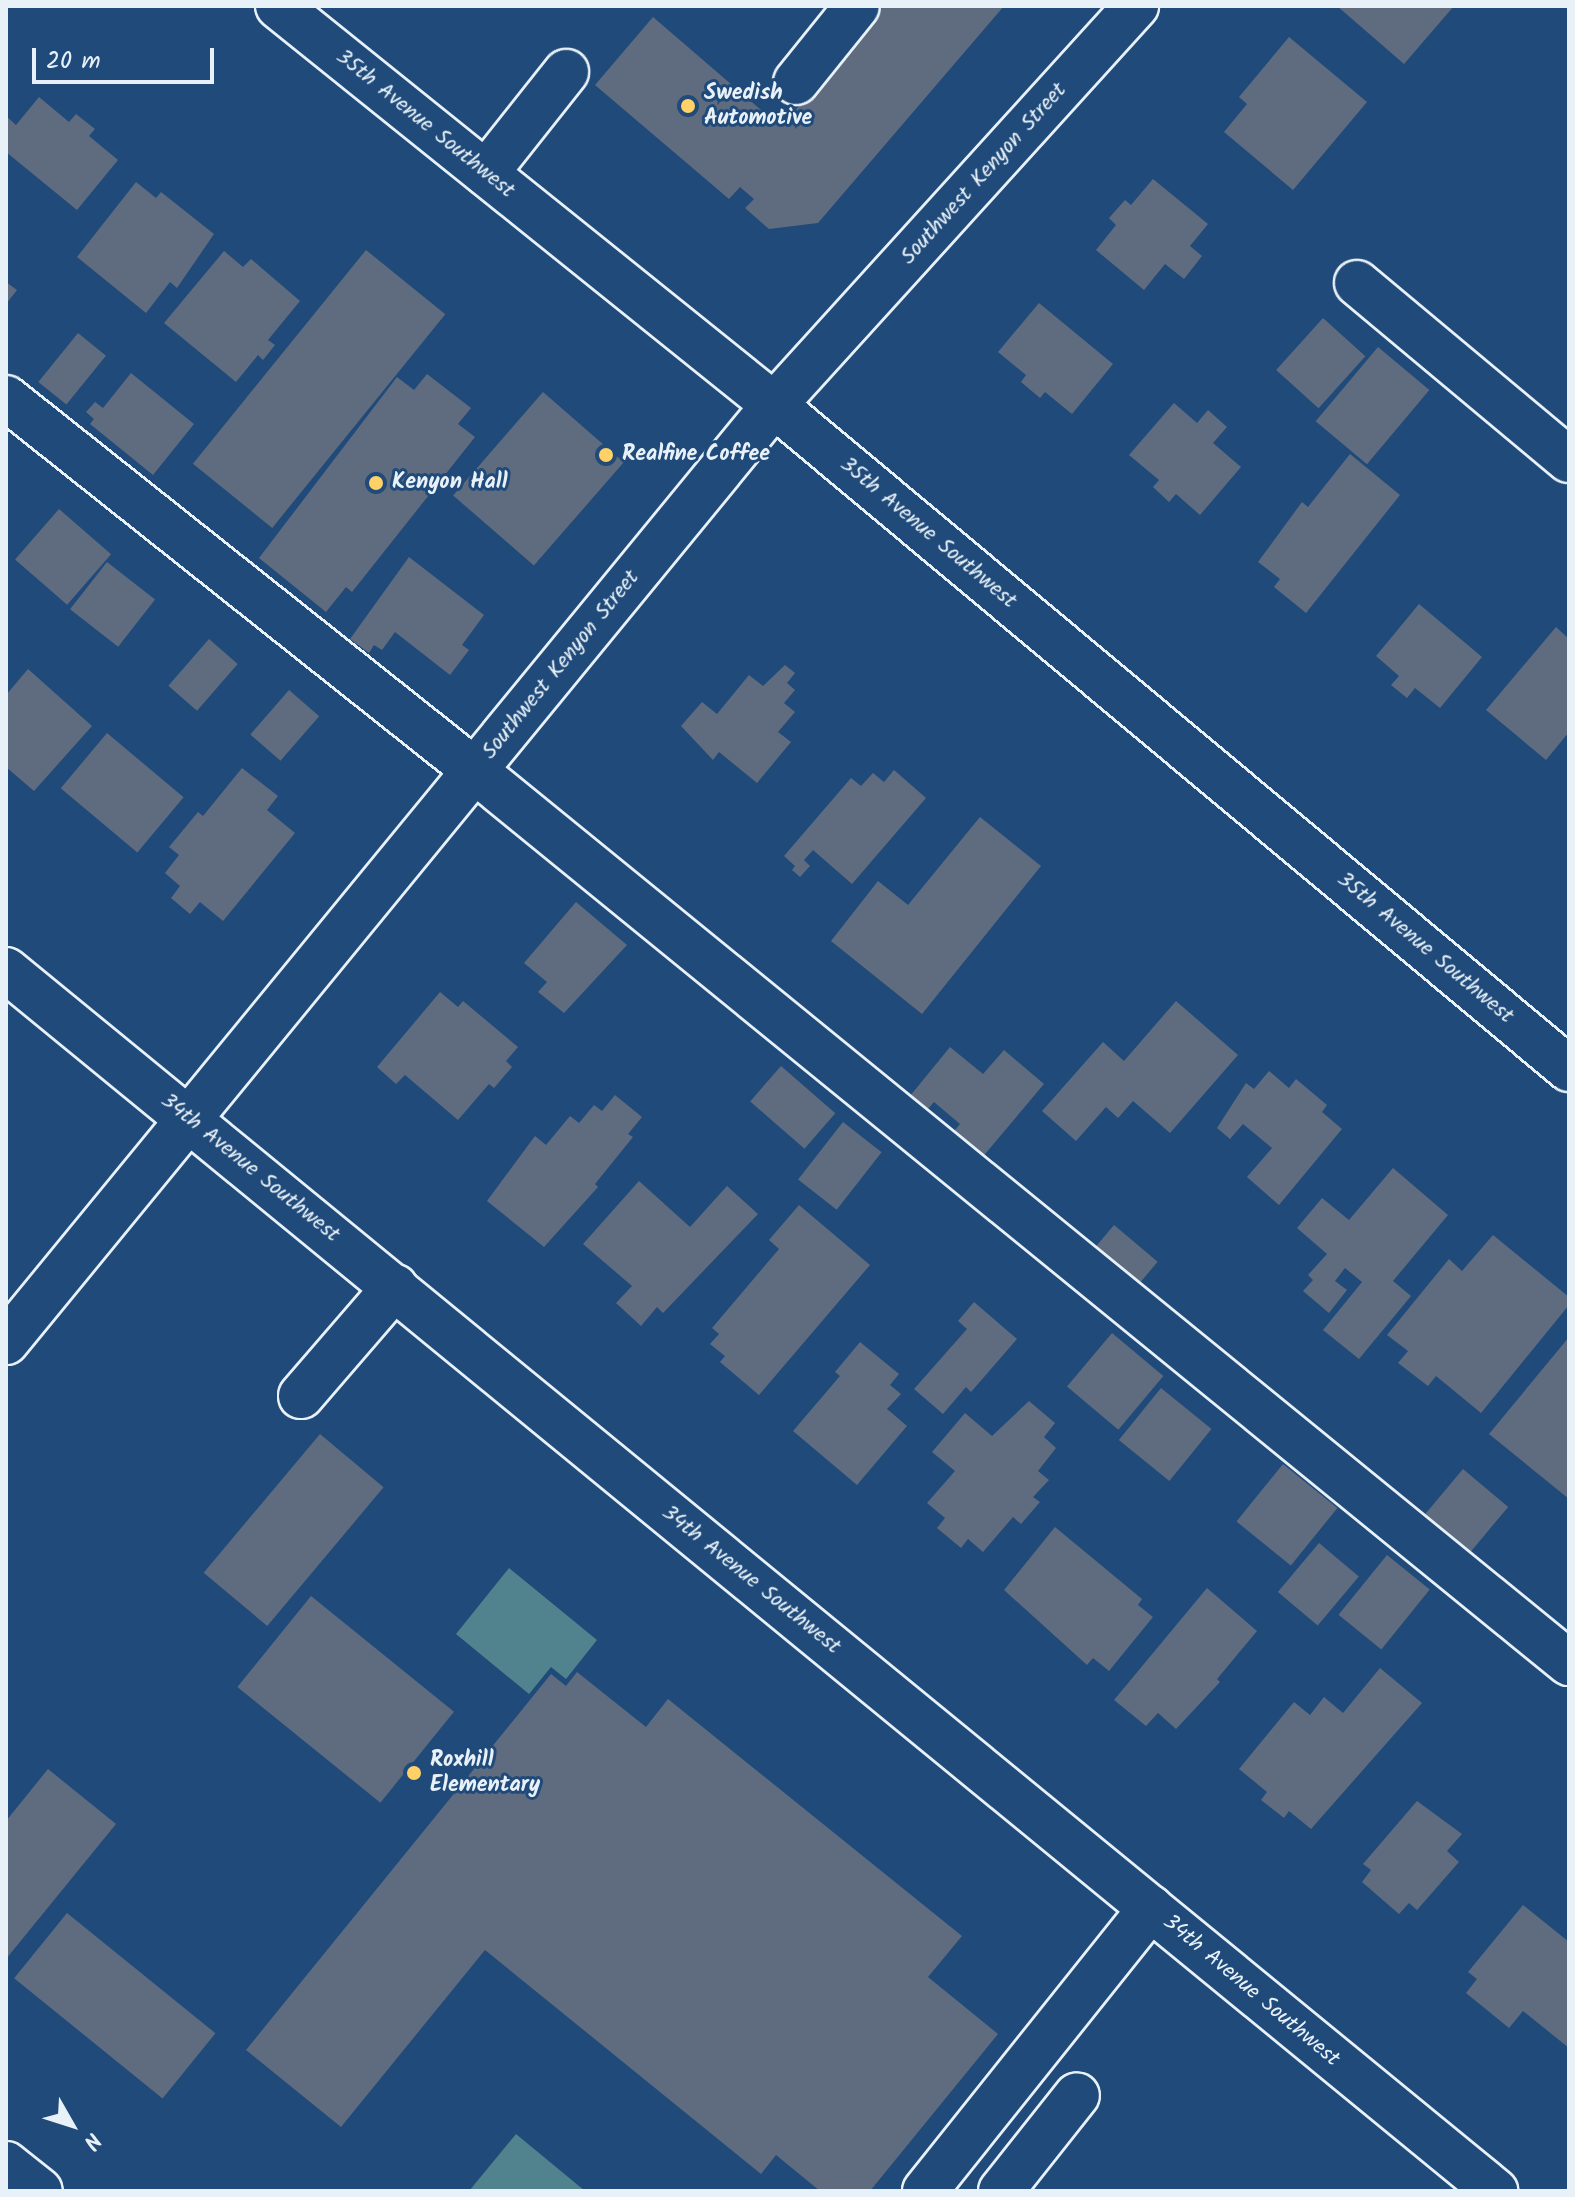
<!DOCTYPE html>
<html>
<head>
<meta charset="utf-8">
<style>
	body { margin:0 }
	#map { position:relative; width:1575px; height:2197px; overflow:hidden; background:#1f4a7a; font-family:Kalam,sans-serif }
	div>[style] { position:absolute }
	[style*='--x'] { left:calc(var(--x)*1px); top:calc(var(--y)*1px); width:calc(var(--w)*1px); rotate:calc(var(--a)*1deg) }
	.green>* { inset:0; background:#50838e }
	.building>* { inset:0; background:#5f6c7f; transform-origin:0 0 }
	.roads { filter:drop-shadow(2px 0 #e8f1f8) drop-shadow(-2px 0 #e8f1f8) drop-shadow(0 2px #e8f1f8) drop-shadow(0 -2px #e8f1f8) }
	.minor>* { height:44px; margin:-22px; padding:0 22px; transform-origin:22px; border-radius:22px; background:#1f4a7a }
	.major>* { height:44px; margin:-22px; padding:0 22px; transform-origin:22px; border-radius:22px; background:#1f4a7a }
	.dots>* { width:22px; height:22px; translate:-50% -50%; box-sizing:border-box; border:4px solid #1f4a7a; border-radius:50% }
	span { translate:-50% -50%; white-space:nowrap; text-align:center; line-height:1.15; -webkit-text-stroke:6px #1f4a7a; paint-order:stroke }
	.poi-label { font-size:22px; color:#e8f1f8; font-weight:700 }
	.left { translate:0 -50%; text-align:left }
	.street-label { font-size:22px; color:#e8f1f8 }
	.frame { position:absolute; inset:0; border:8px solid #e8f1f8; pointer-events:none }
	.north { position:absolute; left:32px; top:2085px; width:80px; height:80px; -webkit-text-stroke:6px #1f4a7a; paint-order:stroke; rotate:129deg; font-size:22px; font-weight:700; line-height:32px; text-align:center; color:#e8f1f8 }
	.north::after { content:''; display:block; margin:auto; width:28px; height:36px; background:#e8f1f8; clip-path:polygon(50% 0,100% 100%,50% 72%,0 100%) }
	.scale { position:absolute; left:32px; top:48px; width:182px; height:36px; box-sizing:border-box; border:4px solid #e8f1f8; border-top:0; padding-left:10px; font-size:24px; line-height:28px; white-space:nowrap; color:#e8f1f8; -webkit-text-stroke:6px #1f4a7a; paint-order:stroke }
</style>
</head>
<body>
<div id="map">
	<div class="green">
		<div style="clip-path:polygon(509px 1568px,597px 1640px,566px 1679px,551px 1667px,529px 1694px,456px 1634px)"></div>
		<div style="clip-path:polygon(516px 2134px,585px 2191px,469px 2191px)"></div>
	</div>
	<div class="building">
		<div style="clip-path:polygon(884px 6px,1004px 6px,818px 223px,769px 229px,745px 208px,754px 199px,740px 187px,729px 199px,595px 85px,653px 17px,781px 127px)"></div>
		<div style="clip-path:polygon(1337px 6px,1454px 6px,1404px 64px)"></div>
		<div style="clip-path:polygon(1289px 37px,1367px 102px,1293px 190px,1224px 132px,1247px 104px,1239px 97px)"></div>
		<div style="clip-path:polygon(39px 97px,69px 122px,76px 114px,95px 129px,89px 136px,118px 160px,77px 210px,6px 152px,6px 116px,16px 125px)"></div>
		<div style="clip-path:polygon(1153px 179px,1208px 224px,1190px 246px,1202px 256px,1184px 279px,1165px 264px,1144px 290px,1096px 250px,1116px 225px,1109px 218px,1125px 200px,1131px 205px)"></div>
		<div style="clip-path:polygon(136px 182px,156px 198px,161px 192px,214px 234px,177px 288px,170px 282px,146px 313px,77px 257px)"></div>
		<div style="left:366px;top:250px;width:102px;height:275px;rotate:39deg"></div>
		<div style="clip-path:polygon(224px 251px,243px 267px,251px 259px,300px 301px,268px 340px,275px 345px,263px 360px,258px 355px,236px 382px,164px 323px)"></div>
		<div style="clip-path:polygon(6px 282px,17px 290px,6px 304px)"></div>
		<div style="clip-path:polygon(1039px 303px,1113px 364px,1072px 414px,1045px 392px,1040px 398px,1021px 382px,1026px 375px,998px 352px)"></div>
		<div style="left:1323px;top:318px;width:57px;height:70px;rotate:42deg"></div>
		<div style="left:78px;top:333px;width:36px;height:63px;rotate:39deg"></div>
		<div style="left:1378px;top:347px;width:67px;height:97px;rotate:40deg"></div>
		<div style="clip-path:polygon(131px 373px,194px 424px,153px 475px,90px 424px,94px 419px,86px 412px,95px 402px,103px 408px)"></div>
		<div style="clip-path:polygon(427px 374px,471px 408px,458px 424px,475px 437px,352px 592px,346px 587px,326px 612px,259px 558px,397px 377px,414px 390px)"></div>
		<div style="left:543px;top:392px;width:107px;height:137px;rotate:41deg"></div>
		<div style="clip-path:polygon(1174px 403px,1197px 423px,1208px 410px,1227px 427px,1213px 443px,1241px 467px,1200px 515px,1176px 494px,1169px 502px,1153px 487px,1159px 480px,1129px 455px)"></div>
		<div style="clip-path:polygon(1350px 454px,1400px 495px,1306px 613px,1274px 587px,1280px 579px,1258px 562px,1302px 502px,1308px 507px)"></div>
		<div style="left:59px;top:509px;width:69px;height:67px;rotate:41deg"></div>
		<div style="clip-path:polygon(409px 557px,484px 615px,462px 645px,469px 650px,450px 675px,395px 632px,382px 650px,374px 645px,369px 653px,350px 639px)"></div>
		<div style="left:107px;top:562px;width:61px;height:60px;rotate:38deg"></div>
		<div style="clip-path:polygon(1419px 604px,1482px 657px,1440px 708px,1415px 688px,1407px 698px,1391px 685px,1399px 676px,1376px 656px)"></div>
		<div style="clip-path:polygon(1556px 627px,1569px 639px,1569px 732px,1546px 760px,1486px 710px)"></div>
		<div style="left:209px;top:639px;width:38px;height:62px;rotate:41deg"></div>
		<div style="clip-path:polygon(785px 665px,795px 673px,787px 683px,795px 690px,784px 703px,795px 712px,778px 732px,791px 742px,757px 783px,719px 752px,713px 760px,681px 726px,702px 702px,717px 714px,749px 675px,763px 686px)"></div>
		<div style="clip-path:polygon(28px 669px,92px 726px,34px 791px,6px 767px,6px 695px)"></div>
		<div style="left:289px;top:690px;width:40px;height:59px;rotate:41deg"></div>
		<div style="left:107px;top:733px;width:100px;height:72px;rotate:40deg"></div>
		<div style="clip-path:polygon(242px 768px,278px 796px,267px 810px,295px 833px,223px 921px,200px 902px,190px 914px,171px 898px,180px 886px,165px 873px,179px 855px,169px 847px,198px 812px,203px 816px)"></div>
		<div style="clip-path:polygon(894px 770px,926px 798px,852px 884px,813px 850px,804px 860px,810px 866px,800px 877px,792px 870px,795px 866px,784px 856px,851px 778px,861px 786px,873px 773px,884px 782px)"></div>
		<div style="clip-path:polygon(980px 817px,1041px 866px,922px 1014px,831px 941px,878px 881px,908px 905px)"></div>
		<div style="clip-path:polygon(576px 902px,627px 945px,564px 1013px,538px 992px,547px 982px,524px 963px)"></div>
		<div style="clip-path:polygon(440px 992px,458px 1007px,463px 1001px,518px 1047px,506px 1061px,512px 1067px,494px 1088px,489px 1084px,458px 1120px,405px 1075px,396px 1084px,377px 1067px)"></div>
		<div style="clip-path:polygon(1176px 1001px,1238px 1055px,1170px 1133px,1133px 1101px,1118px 1118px,1106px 1107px,1076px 1141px,1042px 1111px,1103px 1042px,1124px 1061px)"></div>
		<div style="clip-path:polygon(950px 1047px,983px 1074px,1004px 1050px,1044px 1084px,980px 1160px,950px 1136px,960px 1124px,934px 1102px,927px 1110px,910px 1096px)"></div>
		<div style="left:781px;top:1066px;width:72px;height:47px;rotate:41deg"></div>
		<div style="clip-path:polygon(1269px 1071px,1289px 1088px,1296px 1079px,1327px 1105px,1322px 1112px,1342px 1129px,1279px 1205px,1247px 1177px,1272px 1148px,1243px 1124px,1230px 1139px,1217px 1128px,1246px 1083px,1254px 1089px)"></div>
		<div style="clip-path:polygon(615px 1095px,642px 1117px,628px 1134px,633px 1137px,595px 1184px,598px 1187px,544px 1247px,487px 1201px,535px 1136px,546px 1145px,570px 1116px,579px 1123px,594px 1105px,602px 1111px)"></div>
		<div style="left:843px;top:1122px;width:49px;height:73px;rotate:38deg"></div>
		<div style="clip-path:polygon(1393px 1168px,1448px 1215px,1393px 1281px,1411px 1296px,1359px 1359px,1323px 1330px,1362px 1282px,1345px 1268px,1335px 1281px,1347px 1290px,1329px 1313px,1303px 1291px,1313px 1280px,1308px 1275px,1327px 1254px,1297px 1228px,1322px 1198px,1349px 1220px)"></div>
		<div style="clip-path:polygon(639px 1181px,690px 1227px,727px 1186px,758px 1214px,663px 1313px,657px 1307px,641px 1326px,616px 1303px,632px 1286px,583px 1244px)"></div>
		<div style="clip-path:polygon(799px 1205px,870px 1265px,759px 1395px,720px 1362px,725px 1356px,710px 1344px,719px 1334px,712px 1328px,779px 1249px,769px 1240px)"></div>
		<div style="left:1114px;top:1225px;width:57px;height:36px;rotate:40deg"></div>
		<div style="clip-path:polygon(1493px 1235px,1569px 1297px,1569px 1305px,1481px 1413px,1436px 1376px,1428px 1386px,1398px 1363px,1408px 1351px,1387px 1335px,1449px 1259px,1462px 1271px)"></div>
		<div style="clip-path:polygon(974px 1302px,1017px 1339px,971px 1392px,966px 1387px,943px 1414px,914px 1389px,967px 1329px,958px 1321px)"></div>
		<div style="left:1112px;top:1333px;width:67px;height:70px;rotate:40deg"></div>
		<div style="clip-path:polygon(1569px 1337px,1569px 1499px,1489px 1434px)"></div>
		<div style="clip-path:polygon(860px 1342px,899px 1374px,890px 1385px,901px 1394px,887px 1409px,907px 1426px,857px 1485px,793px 1431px,840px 1376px,835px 1372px)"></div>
		<div style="left:1161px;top:1388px;width:65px;height:67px;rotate:39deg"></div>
		<div style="clip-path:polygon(1029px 1401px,1055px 1423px,1044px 1437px,1056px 1448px,1038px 1471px,1049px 1480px,1033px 1497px,1040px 1502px,1021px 1524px,1013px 1517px,983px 1552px,968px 1539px,961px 1548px,937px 1528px,945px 1518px,927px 1503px,955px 1471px,932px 1452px,965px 1413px,992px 1436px)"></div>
		<div style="left:320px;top:1434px;width:83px;height:181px;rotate:40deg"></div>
		<div style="left:1283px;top:1464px;width:70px;height:74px;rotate:39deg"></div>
		<div style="left:1463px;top:1469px;width:59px;height:60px;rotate:40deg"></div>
		<div style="clip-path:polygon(1055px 1527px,1142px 1599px,1138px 1605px,1153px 1617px,1109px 1671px,1093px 1658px,1087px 1665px,1004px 1590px)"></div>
		<div style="left:1319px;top:1543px;width:52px;height:64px;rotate:40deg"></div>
		<div style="left:1387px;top:1555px;width:55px;height:77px;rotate:39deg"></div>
		<div style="clip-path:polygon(1207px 1588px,1257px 1631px,1217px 1679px,1220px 1682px,1176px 1729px,1158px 1713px,1146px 1726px,1114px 1700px)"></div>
		<div style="left:311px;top:1596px;width:184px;height:117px;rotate:39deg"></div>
		<div style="clip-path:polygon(1380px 1668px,1422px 1703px,1311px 1829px,1289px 1811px,1284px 1818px,1261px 1800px,1267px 1792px,1239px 1769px,1294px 1702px,1310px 1715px,1324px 1697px,1343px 1713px)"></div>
		<div style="clip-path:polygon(577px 1672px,646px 1727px,668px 1699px,962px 1936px,928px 1977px,998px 2034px,870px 2191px,820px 2191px,776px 2155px,761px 2174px,485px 1950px,341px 2127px,246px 2050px,551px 1674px,566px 1686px)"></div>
		<div style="clip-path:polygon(48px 1769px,116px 1824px,6px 1959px,6px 1821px)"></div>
		<div style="clip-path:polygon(1417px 1801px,1462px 1834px,1447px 1851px,1459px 1862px,1417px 1910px,1409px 1903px,1399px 1914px,1362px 1882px,1371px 1870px,1363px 1864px)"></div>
		<div style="clip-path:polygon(1523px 1905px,1569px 1942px,1569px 2048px,1523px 2011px,1509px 2028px,1466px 1993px,1477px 1979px,1468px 1972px)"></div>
		<div style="left:67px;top:1913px;width:191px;height:84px;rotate:39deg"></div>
	</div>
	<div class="roads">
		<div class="minor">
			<div style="--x:796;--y:82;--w:97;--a:-51.2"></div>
			<div style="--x:486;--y:173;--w:129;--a:-51.6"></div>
			<div style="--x:1357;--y:283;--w:276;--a:39.9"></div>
			<div style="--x:6;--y:398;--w:598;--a:38.48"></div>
			<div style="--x:474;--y:770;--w:1413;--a:39.2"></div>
			<div style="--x:6;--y:970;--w:1926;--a:39.35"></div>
			<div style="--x:6;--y:1342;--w:1212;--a:-50.66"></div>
			<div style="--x:774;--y:405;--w:539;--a:-47.78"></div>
			<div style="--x:301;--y:1396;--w:144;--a:-49.2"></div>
			<div style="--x:6;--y:2164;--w:43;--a:38.5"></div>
			<div style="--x:925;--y:2191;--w:362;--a:-51.4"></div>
			<div style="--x:1001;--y:2191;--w:122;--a:-51.6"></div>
		</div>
		<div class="major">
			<div style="--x:278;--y:6;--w:637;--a:38.81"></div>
			<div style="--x:774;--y:405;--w:1036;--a:39.87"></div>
		</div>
	</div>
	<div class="dots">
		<div style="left:688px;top:106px;background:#ffd166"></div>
		<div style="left:606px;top:455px;background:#ffd166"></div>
		<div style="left:376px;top:483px;background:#ffd166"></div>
		<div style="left:414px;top:1773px;background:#ffd166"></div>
	</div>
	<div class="poi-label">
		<span class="left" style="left:704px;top:106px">Swedish<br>Automotive</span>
		<span class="left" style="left:622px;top:455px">Realfine Coffee</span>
		<span class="left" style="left:392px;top:483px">Kenyon Hall</span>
		<span class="left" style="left:430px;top:1773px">Roxhill<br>Elementary</span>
	</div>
	<div class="street-label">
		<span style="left:425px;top:124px;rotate:39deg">35th Avenue Southwest</span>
		<span style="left:984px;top:174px;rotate:-48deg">Southwest Kenyon Street</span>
		<span style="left:928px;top:533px;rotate:40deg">35th Avenue Southwest</span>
		<span style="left:561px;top:665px;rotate:-51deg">Southwest Kenyon Street</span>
		<span style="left:1425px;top:948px;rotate:40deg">35th Avenue Southwest</span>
		<span style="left:250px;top:1168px;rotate:39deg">34th Avenue Southwest</span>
		<span style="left:751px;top:1580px;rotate:39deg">34th Avenue Southwest</span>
		<span style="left:1251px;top:1991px;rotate:40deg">34th Avenue Southwest</span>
	</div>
	<div class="frame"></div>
	<div class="north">N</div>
	<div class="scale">20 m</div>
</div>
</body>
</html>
